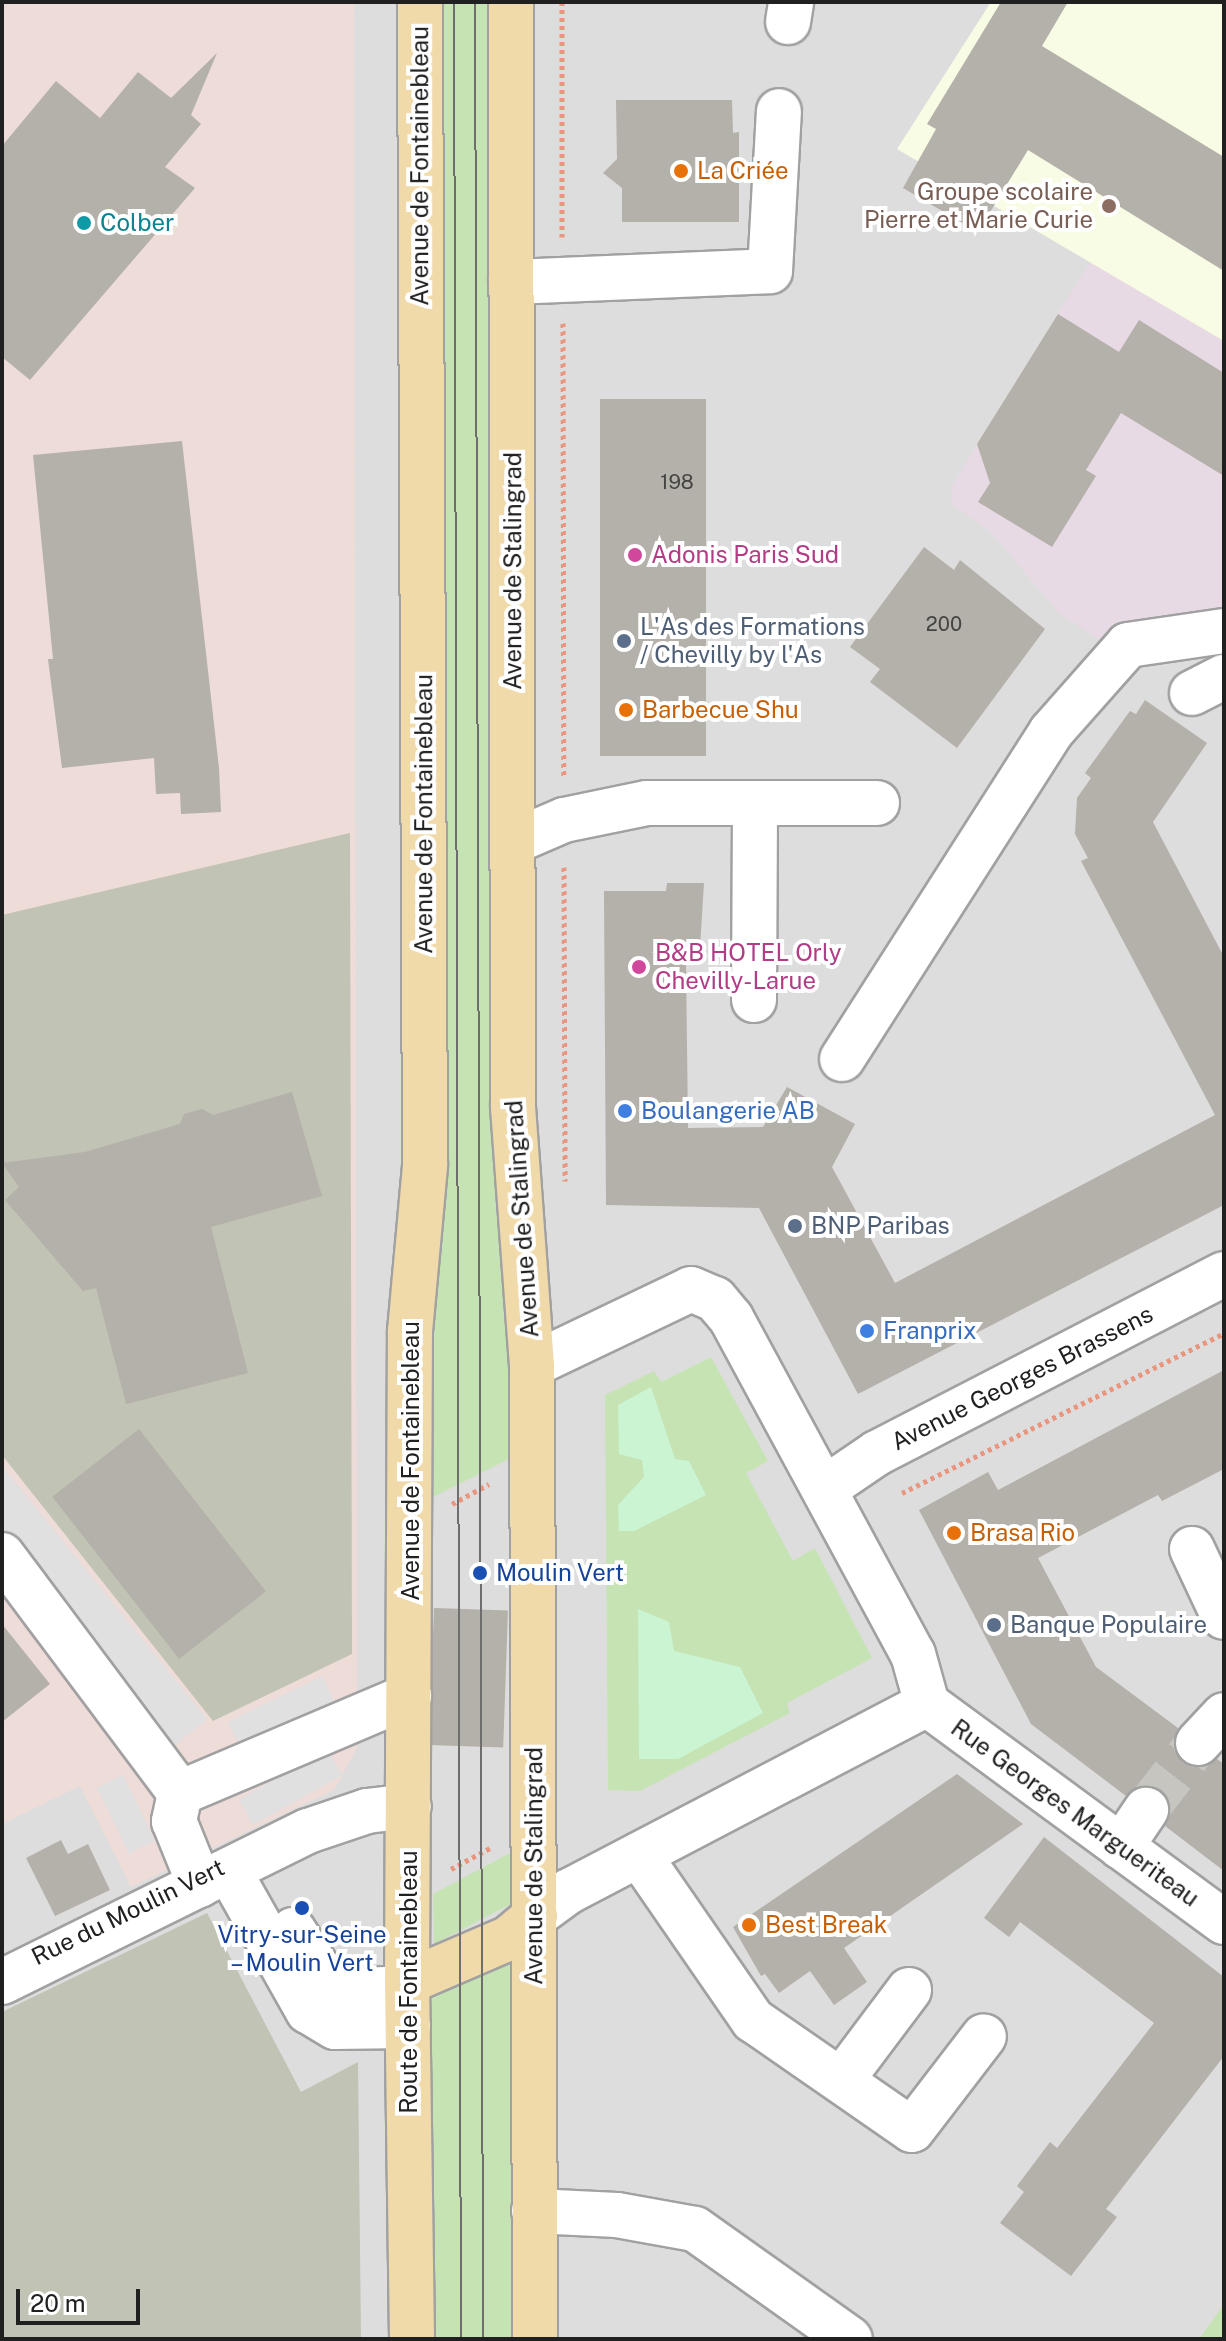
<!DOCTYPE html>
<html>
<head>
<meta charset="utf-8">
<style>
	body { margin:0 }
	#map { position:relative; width:1226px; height:2341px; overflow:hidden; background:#efeee8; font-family:"Public Sans",sans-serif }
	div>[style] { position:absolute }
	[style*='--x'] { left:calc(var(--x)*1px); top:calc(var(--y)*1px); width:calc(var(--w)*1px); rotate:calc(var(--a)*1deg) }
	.residential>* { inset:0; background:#dedddd; transform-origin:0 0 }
	.commercial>* { inset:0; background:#eedcd9 }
	.industrial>* { inset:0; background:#e8dae4 }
	.education>* { inset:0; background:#f9fce4 }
	.construction>* { inset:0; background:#c1c3b4 }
	.grass>* { inset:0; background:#c6e3b4; transform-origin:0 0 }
	.park>* { inset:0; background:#caf4d2 }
	.parking>* { inset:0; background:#e0e0e0; transform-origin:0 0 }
	.building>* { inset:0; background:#b4b0aa; transform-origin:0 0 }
	.minor-tunnel>* { height:44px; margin-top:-22px; transform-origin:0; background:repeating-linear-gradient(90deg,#c6c5c0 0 44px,transparent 0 66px) }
	.path>* { height:5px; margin-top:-2.5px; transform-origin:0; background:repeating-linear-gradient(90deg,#ea957e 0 4px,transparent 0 8px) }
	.roads { filter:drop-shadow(2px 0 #a1a1a1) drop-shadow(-2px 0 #a1a1a1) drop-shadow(0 2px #a1a1a1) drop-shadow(0 -2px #a1a1a1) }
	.minor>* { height:44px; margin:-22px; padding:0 22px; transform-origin:22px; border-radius:22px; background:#fff }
	.major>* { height:44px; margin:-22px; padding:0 22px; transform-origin:22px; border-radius:22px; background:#f1daaa }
	.tram>* { height:2px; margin:-1px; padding:0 1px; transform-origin:1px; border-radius:1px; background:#6e6e6e }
	.dots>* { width:22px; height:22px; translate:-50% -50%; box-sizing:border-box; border:4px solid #fff; border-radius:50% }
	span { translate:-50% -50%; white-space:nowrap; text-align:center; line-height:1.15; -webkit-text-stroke:8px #fff; paint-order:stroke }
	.number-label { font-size:20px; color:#454442 }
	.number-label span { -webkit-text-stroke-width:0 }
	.street-label { font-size:24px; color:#202020 }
	.food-label { font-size:24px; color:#c56008 }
	.left { translate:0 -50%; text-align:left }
	.education-label { font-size:24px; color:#785e54 }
	.right { translate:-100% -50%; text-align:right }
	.culture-label { font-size:24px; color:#0d838f }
	.hotel-label { font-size:24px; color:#b23c85 }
	.service-label { font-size:24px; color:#4e5e75 }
	.shop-label { font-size:24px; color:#366cbe }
	.transit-label { font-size:24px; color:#164399 }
	.frame { position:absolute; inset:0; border:4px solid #202020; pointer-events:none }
	.scale { position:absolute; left:16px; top:2289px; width:124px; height:36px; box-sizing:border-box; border:4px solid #202020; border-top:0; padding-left:10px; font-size:24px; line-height:28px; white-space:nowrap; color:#202020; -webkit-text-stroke:6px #fff; paint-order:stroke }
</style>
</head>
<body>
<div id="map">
	<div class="residential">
		<div style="left:2px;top:2px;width:1222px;height:2337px"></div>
	</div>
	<div class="commercial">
		<div style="clip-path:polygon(2px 2px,354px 2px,357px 1748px,334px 1790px,131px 1887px,80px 1786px,2px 1824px)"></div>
	</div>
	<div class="industrial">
		<div style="clip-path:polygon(1090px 262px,1224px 341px,1224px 611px,1099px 639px,1059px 613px,991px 532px,952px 504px,952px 486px)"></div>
	</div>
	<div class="education">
		<div style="clip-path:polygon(991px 2px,1224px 2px,1224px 341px,897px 149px)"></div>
	</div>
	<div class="construction">
		<div style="clip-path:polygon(350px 833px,352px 1654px,213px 1721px,2px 1455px,2px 915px)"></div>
		<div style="clip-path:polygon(207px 1913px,301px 2092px,358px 2062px,361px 2339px,2px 2339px,2px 2012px)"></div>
	</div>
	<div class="grass">
		<div style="clip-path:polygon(437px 2px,492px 2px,513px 1457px,429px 1499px)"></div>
		<div style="clip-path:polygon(711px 1357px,768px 1461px,746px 1473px,793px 1561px,815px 1548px,872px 1658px,787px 1703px,790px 1713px,640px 1791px,608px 1790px,605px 1395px,654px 1371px,661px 1382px)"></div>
		<div style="clip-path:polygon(512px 1852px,515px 1902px,434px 1944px,433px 1894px)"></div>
		<div style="left:513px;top:1964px;width:375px;height:93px;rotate:90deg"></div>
		<div style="clip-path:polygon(1224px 2304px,1224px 2339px,1199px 2339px)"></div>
	</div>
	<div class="park">
		<div style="clip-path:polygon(651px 1387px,675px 1459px,689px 1461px,706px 1495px,634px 1531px,619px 1531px,618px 1505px,644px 1477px,642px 1460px,619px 1454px,618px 1405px)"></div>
		<div style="clip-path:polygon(638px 1609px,669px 1622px,674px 1651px,740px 1667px,763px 1713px,678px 1759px,639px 1759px)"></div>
	</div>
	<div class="parking">
		<div style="left:2px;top:1466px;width:326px;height:47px;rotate:51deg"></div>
		<div style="left:322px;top:1676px;width:28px;height:105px;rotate:64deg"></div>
		<div style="left:328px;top:1750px;width:29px;height:102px;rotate:61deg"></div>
		<div style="left:123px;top:1775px;width:73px;height:29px;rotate:64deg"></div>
	</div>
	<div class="building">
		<div style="clip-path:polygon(1001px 2px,1068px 2px,1042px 46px,1224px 157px,1224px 271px,1028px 150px,984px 222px,972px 215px,966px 225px,903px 188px,936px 129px,927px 124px)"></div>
		<div style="clip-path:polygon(217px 53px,191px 115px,201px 124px,165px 167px,195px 188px,30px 380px,2px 357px,2px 146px,56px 81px,100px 118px,138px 72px,171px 98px)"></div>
		<div style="clip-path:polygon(616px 100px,732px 100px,733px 133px,739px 132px,739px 222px,622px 222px,622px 188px,603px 173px,617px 159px)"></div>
		<div style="clip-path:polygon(1058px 314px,1119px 352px,1139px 320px,1224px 373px,1224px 476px,1121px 413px,1086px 470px,1096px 476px,1052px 547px,978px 502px,990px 483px,977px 444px)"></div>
		<div style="left:600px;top:399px;width:106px;height:357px"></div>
		<div style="clip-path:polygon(182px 441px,219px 768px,221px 812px,181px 814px,180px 793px,156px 794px,154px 758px,62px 768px,48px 659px,53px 659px,33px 455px)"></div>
		<div style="clip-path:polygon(924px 547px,954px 570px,960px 560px,1045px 629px,957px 748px,870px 682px,880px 669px,850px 647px)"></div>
		<div style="clip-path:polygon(1145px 700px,1207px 743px,1153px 822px,1224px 957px,1224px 1205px,858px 1394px,759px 1208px,606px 1205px,604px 891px,666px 891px,667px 883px,704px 883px,699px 963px,686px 963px,688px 1128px,763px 1127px,787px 1087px,855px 1124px,832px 1167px,895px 1283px,1215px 1115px,1081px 861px,1088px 858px,1075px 834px,1077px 798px,1091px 778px,1085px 773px,1130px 711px,1136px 714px)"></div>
		<div style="clip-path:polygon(292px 1092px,322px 1196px,211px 1227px,248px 1373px,126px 1404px,96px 1288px,83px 1291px,5px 1200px,19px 1187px,2px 1163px,85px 1152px,180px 1124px,184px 1114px,202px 1109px,213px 1115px)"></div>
		<div style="clip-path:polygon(1224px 1370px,1224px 1469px,1162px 1501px,1158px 1495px,1038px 1558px,1096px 1667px,1178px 1728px,1174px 1750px,1182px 1762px,1193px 1767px,1217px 1759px,1224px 1764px,1224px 1871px,1165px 1826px,1171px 1811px,1161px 1790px,1147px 1785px,1126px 1796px,1031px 1724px,919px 1510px,988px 1472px,998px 1490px)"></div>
		<div style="left:139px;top:1429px;width:206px;height:110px;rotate:52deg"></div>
		<div style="left:434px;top:1608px;width:74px;height:137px;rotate:2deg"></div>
		<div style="clip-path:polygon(2px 1624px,50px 1684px,2px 1722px)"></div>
		<div style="clip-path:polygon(957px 1774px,1023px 1824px,844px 1948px,867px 1982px,834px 2005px,810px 1971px,779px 1993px,765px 1974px,761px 1976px,733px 1927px)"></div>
		<div style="clip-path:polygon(1044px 1837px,1224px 1977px,1224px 2056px,1106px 2209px,1117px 2217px,1071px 2276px,1000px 2223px,1024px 2192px,1017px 2186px,1050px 2142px,1057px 2148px,1154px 2023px,1020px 1922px,1009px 1937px,984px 1918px)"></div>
		<div style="clip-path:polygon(61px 1840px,68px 1854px,88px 1844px,110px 1890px,55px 1916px,26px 1858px)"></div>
	</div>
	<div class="minor-tunnel">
		<div style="--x:1146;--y:1810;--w:85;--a:-52.2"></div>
	</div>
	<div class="path">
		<div style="--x:562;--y:2;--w:235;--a:90"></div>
		<div style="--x:563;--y:323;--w:454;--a:89.9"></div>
		<div style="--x:564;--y:867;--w:314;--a:89.8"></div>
		<div style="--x:902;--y:1493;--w:360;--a:-26.4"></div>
		<div style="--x:452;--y:1504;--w:42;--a:-28.4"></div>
		<div style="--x:451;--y:1869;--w:47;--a:-28.2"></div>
	</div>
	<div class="roads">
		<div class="minor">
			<div style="--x:788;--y:22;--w:20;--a:-81"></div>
			<div style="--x:511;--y:282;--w:259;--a:-2.4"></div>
			<div style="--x:770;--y:271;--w:160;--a:-86.8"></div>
			<div style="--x:1192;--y:693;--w:36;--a:-27"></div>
			<div style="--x:515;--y:841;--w:53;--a:-23.2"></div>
			<div style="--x:564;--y:820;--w:85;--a:-11.6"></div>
			<div style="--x:647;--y:803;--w:230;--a:0"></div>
			<div style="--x:754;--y:1000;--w:197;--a:-89.7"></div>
			<div style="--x:842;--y:1059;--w:388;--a:-57.4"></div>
			<div style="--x:1051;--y:732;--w:116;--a:-48.5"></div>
			<div style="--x:1128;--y:645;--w:97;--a:-8.3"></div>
			<div style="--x:532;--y:1365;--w:176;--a:-25.5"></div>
			<div style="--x:691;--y:1289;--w:26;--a:23"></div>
			<div style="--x:715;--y:1299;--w:25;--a:50"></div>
			<div style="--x:731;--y:1318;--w:382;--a:61.6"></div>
			<div style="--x:913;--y:1654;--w:52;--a:74.4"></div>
			<div style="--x:927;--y:1704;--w:404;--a:152.4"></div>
			<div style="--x:569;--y:1891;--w:42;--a:143.7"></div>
			<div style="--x:824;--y:1489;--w:64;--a:-34.2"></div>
			<div style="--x:877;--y:1453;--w:390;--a:-27.3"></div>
			<div style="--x:1192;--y:1549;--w:75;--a:64.8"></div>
			<div style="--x:2;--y:1555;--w:297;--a:53.2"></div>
			<div style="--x:180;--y:1793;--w:249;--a:-23"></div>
			<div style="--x:927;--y:1704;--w:368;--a:36.3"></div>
			<div style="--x:1198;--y:1743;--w:38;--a:-47"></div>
			<div style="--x:180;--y:1793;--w:29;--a:102"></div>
			<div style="--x:174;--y:1821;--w:69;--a:67.9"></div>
			<div style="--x:1121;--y:1847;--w:45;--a:-56"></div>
			<div style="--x:639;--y:1855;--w:201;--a:55.4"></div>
			<div style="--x:753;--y:2020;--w:193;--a:34.7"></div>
			<div style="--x:912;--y:2130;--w:118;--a:-52.5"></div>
			<div style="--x:229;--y:1871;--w:161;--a:60.6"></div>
			<div style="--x:308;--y:2011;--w:31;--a:31"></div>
			<div style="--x:335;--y:2027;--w:73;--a:-0.8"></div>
			<div style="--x:293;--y:1930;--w:57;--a:57.1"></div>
			<div style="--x:324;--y:1978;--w:21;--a:35"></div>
			<div style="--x:341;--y:1990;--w:48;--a:-1.2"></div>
			<div style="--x:389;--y:1989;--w:19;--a:-21"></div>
			<div style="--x:2;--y:1982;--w:341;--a:-26.3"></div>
			<div style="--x:308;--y:1831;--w:62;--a:-18.7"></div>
			<div style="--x:367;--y:1811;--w:42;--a:-6.8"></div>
			<div style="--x:843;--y:2078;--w:110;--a:-53.1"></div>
			<div style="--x:534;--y:2211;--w:83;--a:2.8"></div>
			<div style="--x:617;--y:2215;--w:79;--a:10.2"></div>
			<div style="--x:695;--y:2229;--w:190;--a:35.4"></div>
		</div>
		<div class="major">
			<div style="--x:511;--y:2;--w:1105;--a:89.9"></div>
			<div style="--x:513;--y:1107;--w:259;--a:85.8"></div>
			<div style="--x:532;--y:1365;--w:974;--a:89.82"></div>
			<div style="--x:407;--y:1982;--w:111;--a:-23.3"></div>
			<div style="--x:509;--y:1938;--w:34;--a:-40"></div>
			<div style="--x:412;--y:2339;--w:357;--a:-90.8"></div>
			<div style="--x:407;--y:1982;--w:651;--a:-89.74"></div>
			<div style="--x:410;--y:1331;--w:167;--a:-84.8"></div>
			<div style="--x:425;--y:1165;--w:1163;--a:-90.25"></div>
		</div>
	</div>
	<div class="tram">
		<div style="--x:454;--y:2;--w:2337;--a:89.83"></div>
		<div style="--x:475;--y:2;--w:2337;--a:89.8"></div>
	</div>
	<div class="dots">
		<div style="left:681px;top:171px;background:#e8710a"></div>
		<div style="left:1109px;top:206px;background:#8d6e63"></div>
		<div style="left:84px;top:223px;background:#0f9aa8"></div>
		<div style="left:635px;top:555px;background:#d1479c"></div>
		<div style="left:624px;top:641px;background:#5c6f8a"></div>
		<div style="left:626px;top:710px;background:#e8710a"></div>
		<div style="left:639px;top:967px;background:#d1479c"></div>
		<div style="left:625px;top:1111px;background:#3f7fe0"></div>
		<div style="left:795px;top:1226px;background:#5c6f8a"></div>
		<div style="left:867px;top:1331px;background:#3f7fe0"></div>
		<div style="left:954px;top:1533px;background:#e8710a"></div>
		<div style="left:480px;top:1573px;background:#1a4fb4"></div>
		<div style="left:994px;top:1625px;background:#5c6f8a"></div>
		<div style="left:302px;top:1908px;background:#1a4fb4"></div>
		<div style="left:749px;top:1925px;background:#e8710a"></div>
	</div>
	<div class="number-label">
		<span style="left:677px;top:482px">198</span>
		<span style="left:944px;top:624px">200</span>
	</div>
	<div class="street-label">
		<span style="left:420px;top:166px;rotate:-90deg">Avenue de Fontainebleau</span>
		<span style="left:513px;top:571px;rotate:-90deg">Avenue de Stalingrad</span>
		<span style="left:424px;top:814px;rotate:-90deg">Avenue de Fontainebleau</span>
		<span style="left:522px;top:1219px;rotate:-94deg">Avenue de Stalingrad</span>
		<span style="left:1022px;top:1378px;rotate:-27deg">Avenue Georges Brassens</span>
		<span style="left:411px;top:1461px;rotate:-90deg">Avenue de Fontainebleau</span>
		<span style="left:1075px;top:1813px;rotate:36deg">Rue Georges Margueriteau</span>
		<span style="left:534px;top:1866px;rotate:-90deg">Avenue de Stalingrad</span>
		<span style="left:128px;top:1912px;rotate:-26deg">Rue du Moulin Vert</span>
		<span style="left:409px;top:1982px;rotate:-90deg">Route de Fontainebleau</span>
	</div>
	<div class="food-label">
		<span class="left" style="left:697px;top:171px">La Criée</span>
		<span class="left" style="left:642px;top:710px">Barbecue Shu</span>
		<span class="left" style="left:970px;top:1533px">Brasa Rio</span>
		<span class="left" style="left:765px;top:1925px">Best Break</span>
	</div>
	<div class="education-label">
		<span class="right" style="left:1093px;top:206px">Groupe scolaire<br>Pierre et Marie Curie</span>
	</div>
	<div class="culture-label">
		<span class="left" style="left:100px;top:223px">Colber</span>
	</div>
	<div class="hotel-label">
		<span class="left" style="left:651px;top:555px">Adonis Paris Sud</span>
		<span class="left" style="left:655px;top:967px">B&amp;B HOTEL Orly<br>Chevilly-Larue</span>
	</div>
	<div class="service-label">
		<span class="left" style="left:640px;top:641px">L'As des Formations<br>/ Chevilly by l'As</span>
		<span class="left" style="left:811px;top:1226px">BNP Paribas</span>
		<span class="left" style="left:1010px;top:1625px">Banque Populaire</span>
	</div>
	<div class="shop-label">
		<span class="left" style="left:641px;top:1111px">Boulangerie AB</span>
		<span class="left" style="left:883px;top:1331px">Franprix</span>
	</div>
	<div class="transit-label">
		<span class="left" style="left:496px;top:1573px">Moulin Vert</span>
		<span style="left:302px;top:1949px">Vitry-sur-Seine<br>– Moulin Vert</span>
	</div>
	<div class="frame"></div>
	<div class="scale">20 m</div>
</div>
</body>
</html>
